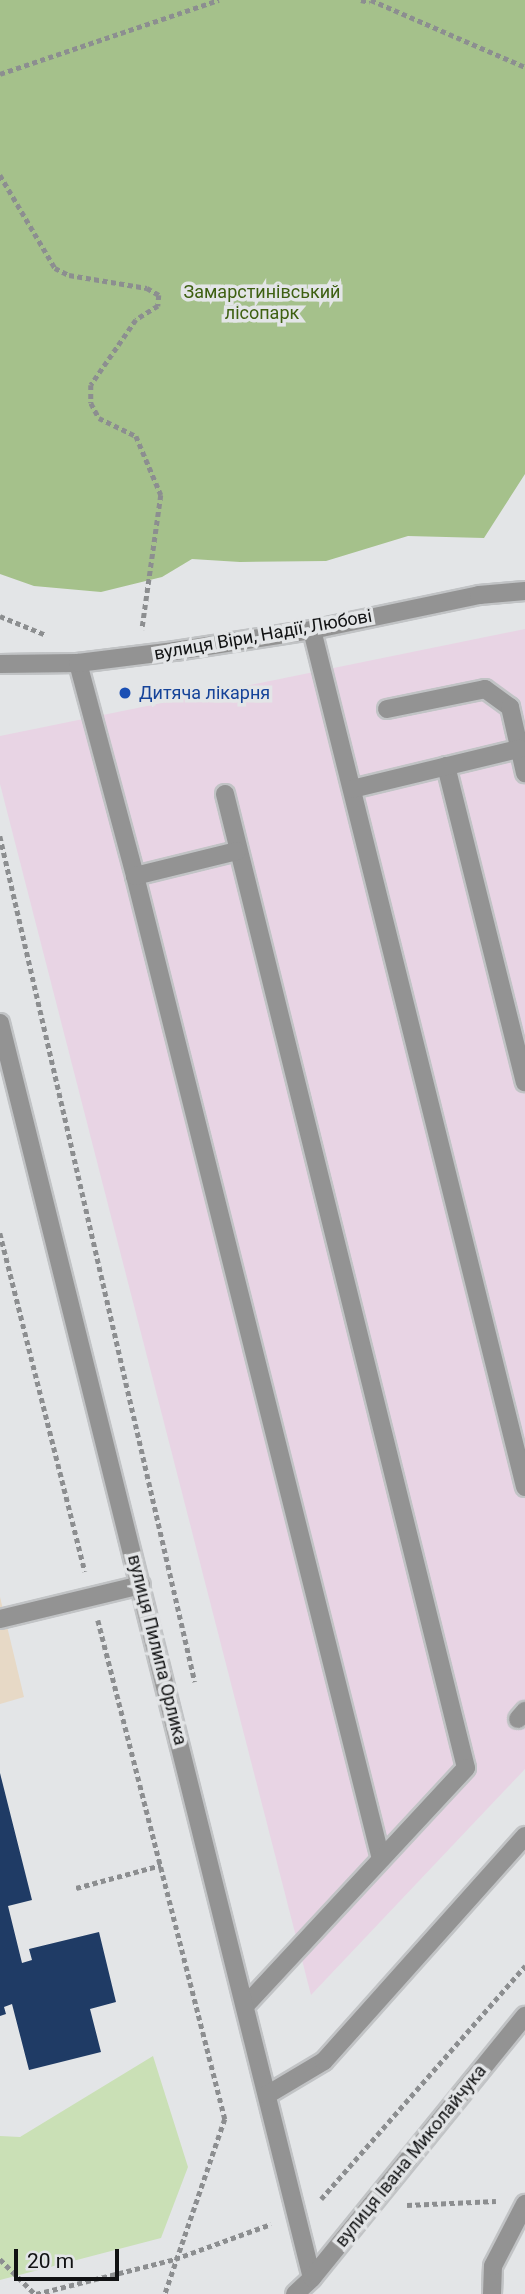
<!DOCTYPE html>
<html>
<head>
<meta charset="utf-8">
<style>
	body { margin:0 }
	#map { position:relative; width:525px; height:2294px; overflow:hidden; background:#e3e5e7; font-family:Roboto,sans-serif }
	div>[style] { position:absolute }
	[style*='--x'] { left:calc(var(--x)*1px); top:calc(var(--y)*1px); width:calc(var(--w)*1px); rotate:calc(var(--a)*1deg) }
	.industrial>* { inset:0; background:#e8d4e4 }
	.medical>* { inset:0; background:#e7d9c6 }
	.green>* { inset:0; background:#cae0b6 }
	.forest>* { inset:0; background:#a5c18b }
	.building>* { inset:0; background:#1f3b65 }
	.path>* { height:4.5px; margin-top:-2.25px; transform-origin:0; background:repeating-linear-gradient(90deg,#8c8e90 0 5px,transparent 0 8.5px) }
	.roads { filter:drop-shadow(2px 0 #c1c3c5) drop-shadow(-2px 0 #c1c3c5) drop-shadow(0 2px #c1c3c5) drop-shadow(0 -2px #c1c3c5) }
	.minor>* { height:18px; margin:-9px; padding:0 9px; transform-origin:9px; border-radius:9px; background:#939393 }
	.dots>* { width:19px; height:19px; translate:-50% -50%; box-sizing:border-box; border:4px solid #e3e5e7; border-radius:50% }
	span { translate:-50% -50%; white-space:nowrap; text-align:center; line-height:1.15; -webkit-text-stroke:7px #e3e5e7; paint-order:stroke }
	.park-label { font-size:18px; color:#3e6012 }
	.street-label { font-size:18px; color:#111213 }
	.transit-label { font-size:18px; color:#164399 }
	.left { translate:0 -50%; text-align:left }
	.scale { position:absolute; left:14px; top:2249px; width:105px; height:32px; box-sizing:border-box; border:4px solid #111213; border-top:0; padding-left:9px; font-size:21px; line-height:24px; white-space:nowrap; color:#111213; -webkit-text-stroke:5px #e3e5e7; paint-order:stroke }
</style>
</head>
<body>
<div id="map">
	<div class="industrial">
		<div style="clip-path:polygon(525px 629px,525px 1769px,311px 1995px,0 784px,0 736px)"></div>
	</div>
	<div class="medical">
		<div style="clip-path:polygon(0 1597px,24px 1697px,0 1704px)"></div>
	</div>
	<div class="green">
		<div style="clip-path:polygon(153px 2056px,188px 2167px,161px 2238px,0 2280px,0 2136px,20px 2137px)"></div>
	</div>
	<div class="forest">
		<div style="clip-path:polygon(0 0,525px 0,525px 474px,484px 538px,408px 536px,326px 561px,240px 562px,192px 559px,162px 577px,101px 592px,34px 586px,0 574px)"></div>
	</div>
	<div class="building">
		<div style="clip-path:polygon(0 1773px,32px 1900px,8px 1906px,22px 1963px,32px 1960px,29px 1949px,99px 1932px,116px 2002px,90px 2009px,101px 2052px,29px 2070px,12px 2004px,4px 2007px,6px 2014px,0 2016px)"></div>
	</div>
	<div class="path">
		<div style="--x:361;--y:0;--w:9;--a:13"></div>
		<div style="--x:371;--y:0;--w:168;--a:23.5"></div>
		<div style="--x:0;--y:74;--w:231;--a:-18.7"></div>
		<div style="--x:0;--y:175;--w:108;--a:59.4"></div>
		<div style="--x:55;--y:268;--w:16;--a:27"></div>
		<div style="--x:69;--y:275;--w:79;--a:9.5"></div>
		<div style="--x:147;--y:288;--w:14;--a:30"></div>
		<div style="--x:159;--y:295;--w:11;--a:95"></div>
		<div style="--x:158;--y:306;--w:26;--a:148"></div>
		<div style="--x:136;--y:320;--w:79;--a:124.7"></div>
		<div style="--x:91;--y:385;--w:18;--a:90"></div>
		<div style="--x:91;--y:403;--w:17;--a:62"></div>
		<div style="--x:99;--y:418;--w:41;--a:25.9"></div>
		<div style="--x:136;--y:436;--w:64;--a:67"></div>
		<div style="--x:161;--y:495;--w:136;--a:98"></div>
		<div style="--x:0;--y:616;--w:50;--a:22.4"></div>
		<div style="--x:0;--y:836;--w:868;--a:77.02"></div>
		<div style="--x:0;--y:1233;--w:349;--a:75.9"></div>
		<div style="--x:98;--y:1620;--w:515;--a:75.72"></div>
		<div style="--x:225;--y:2119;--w:185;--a:108.9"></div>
		<div style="--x:76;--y:1888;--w:88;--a:-15.1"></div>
		<div style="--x:321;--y:2199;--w:310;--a:-48.8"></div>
		<div style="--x:407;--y:2205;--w:89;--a:-2.6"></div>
		<div style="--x:0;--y:2259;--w:49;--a:45"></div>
		<div style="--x:36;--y:2294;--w:143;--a:-14.1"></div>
		<div style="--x:175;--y:2259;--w:102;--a:-20"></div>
	</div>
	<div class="roads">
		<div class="minor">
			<div style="--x:312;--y:630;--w:883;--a:76.04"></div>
			<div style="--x:78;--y:663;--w:220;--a:75"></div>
			<div style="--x:135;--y:876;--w:1013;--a:75.95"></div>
			<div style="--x:0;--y:664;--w:78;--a:-0.7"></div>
			<div style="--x:78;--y:663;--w:98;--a:-7.1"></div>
			<div style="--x:175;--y:651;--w:139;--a:-8.7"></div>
			<div style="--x:312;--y:630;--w:171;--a:-11.8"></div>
			<div style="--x:479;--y:595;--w:46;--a:-5"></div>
			<div style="--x:387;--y:709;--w:100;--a:-11.5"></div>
			<div style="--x:485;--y:689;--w:31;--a:36"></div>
			<div style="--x:510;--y:707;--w:68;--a:77.2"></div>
			<div style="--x:446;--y:766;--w:326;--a:76"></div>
			<div style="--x:352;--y:789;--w:172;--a:-13.5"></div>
			<div style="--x:225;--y:794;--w:1003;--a:76.1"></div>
			<div style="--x:466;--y:1768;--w:325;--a:132.9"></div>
			<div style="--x:135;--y:876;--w:105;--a:-13.8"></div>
			<div style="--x:0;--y:1023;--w:1293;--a:76.04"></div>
			<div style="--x:0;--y:1619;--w:145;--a:-13.6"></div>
			<div style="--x:518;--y:1719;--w:11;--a:-49"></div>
			<div style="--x:267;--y:2095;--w:66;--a:-30.8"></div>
			<div style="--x:324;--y:2061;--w:302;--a:-48.2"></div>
			<div style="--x:295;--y:2294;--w:23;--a:-43"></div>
			<div style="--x:312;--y:2278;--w:338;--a:-50.9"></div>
			<div style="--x:492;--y:2294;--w:28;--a:-88"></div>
			<div style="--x:493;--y:2266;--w:70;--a:-62.7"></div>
		</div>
	</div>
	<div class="dots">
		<div style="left:125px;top:693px;background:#1a4fb4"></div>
	</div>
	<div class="park-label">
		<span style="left:262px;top:303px">Замарстинівський<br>лісопарк</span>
	</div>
	<div class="street-label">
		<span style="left:263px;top:635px;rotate:-10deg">вулиця Віри, Надії, Любові</span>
		<span style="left:157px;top:1650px;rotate:76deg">вулиця Пилипа Орлика</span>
		<span style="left:411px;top:2156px;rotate:-51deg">вулиця Івана Миколайчука</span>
	</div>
	<div class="transit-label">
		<span class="left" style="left:139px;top:693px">Дитяча лікарня</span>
	</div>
	<div class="scale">20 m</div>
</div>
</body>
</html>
